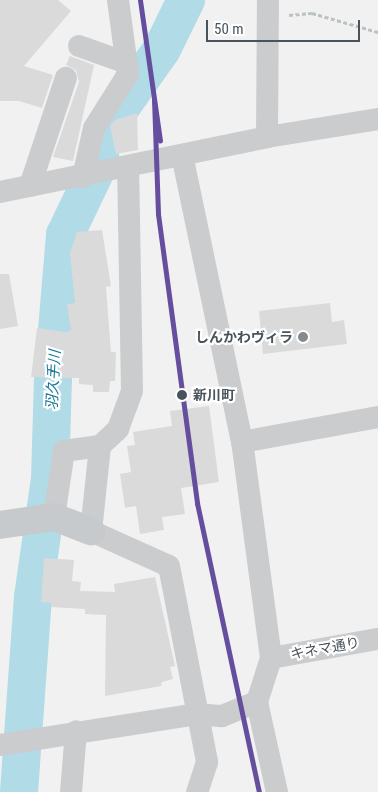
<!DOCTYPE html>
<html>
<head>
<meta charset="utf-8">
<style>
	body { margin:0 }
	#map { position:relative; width:378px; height:792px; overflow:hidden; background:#f1f1f1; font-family:"Roboto Condensed","Noto Sans JP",sans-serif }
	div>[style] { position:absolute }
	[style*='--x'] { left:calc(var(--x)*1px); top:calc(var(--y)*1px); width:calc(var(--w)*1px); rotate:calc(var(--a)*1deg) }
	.river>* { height:38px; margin:-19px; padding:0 19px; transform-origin:19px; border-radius:19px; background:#b0dbe7 }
	.building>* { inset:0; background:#dadadb }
	.path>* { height:3px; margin-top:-1.5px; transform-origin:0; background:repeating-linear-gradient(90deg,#bac3c1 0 4px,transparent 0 6.5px) }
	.minor>* { height:22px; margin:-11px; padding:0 11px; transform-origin:11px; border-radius:11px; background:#cbccce }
	.major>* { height:28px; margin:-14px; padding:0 14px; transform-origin:14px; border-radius:14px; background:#c7cacc }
	.rail-1>* { height:5px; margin:-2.5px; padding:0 2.5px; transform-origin:2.5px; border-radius:2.5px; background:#654e9e }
	.dots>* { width:14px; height:14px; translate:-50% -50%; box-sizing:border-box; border:2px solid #fff; border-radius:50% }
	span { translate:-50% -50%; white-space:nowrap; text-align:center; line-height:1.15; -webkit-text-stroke:4.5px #fff; paint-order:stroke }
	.poi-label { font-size:14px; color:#49535b; font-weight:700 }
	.right { translate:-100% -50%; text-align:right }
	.stop-label { font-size:14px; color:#49535b; font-weight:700 }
	.left { translate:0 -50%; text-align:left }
	.street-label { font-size:14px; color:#49535b }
	.water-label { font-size:15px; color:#1a7b96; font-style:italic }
	.scale { position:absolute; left:206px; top:20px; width:154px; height:22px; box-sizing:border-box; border:2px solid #49535b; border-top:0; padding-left:6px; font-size:15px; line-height:18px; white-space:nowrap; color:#49535b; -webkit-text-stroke:4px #fff; paint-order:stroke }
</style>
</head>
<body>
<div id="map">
	<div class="river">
		<div style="--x:19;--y:792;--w:196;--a:-85.9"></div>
		<div style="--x:33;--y:597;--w:119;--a:-81.8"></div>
		<div style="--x:50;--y:479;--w:101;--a:-88.3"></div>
		<div style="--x:53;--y:378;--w:144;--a:-85.2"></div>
		<div style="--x:65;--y:235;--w:79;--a:-64.4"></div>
		<div style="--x:99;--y:164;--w:30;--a:-84"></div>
		<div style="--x:102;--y:134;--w:104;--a:-54.8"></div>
		<div style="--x:162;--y:49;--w:55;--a:-63.9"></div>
	</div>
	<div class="building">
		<div style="clip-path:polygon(0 0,58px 0,71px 11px,24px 66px,53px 75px,42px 108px,19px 101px,0 101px)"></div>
		<div style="clip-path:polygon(70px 56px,94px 65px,73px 161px,53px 157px,79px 82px,76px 70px,66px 65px)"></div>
		<div style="clip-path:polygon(137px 113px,138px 150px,116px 154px,110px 126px,115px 120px)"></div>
		<div style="clip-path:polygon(102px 230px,111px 286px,106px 287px,111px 352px,116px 352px,115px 381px,110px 381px,109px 392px,93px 392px,93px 385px,79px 384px,79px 378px,31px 377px,37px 328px,66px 332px,71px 330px,67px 304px,75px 303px,70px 253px,77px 232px)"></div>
		<div style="clip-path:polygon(0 274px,9px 274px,18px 326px,0 329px)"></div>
		<div style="clip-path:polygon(330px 303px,332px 322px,344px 320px,347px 344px,263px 354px,259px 311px)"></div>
		<div style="clip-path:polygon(209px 406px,219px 482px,181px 488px,185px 514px,162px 517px,164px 530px,140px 534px,136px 506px,125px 508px,120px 474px,131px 472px,127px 446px,135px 445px,133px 432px,172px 426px,170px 411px)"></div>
		<div style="clip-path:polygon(44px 558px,74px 560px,72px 581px,81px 582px,80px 591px,115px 592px,114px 584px,155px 577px,175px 666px,170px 667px,173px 679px,162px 682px,161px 686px,105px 696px,106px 615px,85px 614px,85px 609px,51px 607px,51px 603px,41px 602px)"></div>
	</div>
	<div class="path">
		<div style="--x:289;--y:15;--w:23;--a:-5"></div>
		<div style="--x:312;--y:13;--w:69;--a:16.1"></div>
	</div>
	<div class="minor">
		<div style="--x:79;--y:46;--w:51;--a:19.5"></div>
		<div style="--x:267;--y:137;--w:137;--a:-89.6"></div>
		<div style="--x:83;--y:177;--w:50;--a:-77.3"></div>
		<div style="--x:94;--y:128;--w:64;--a:-57.8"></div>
		<div style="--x:128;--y:74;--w:75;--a:-97.7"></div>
		<div style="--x:30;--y:186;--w:114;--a:-71.6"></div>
		<div style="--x:0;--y:192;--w:273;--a:-11.6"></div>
		<div style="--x:267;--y:137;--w:112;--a:-9.2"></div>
		<div style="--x:242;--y:442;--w:138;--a:-10.4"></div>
		<div style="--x:100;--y:446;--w:85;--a:96"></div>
		<div style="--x:91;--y:531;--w:85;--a:24.2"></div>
		<div style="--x:169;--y:566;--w:200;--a:79"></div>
		<div style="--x:207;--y:762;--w:32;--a:108"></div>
		<div style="--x:54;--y:517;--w:67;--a:-81.4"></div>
		<div style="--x:64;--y:451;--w:36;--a:-8"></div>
		<div style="--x:100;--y:446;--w:25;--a:-43"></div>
		<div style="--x:118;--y:429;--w:40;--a:-69.8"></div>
		<div style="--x:132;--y:391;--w:223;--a:-91"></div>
		<div style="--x:271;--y:658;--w:109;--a:-10.1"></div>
		<div style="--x:257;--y:702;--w:92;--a:77.5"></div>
		<div style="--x:0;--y:745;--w:199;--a:-8.9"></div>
		<div style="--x:197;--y:714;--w:25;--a:5"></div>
		<div style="--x:222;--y:716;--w:38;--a:-22"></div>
		<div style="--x:257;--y:702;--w:46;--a:-72.3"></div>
		<div style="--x:271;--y:658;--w:218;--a:-97.6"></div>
		<div style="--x:242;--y:442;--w:293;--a:-101.8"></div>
		<div style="--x:71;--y:792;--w:61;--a:-85.3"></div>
	</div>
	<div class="major">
		<div style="--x:0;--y:525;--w:55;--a:-8.4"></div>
		<div style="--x:54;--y:517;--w:40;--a:21"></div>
	</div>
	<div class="rail-1">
		<div style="--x:140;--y:0;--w:142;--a:81.9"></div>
		<div style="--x:154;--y:99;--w:115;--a:88"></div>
		<div style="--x:158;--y:214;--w:292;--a:82.3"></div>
		<div style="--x:197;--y:503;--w:296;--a:77.9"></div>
	</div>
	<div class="dots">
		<div style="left:303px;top:337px;background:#848a90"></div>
		<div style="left:182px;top:395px;background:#49535b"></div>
	</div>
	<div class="poi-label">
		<span class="right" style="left:293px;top:337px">しんかわヴィラ</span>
	</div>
	<div class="stop-label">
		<span class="left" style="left:193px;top:395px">新川町</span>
	</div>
	<div class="street-label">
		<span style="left:325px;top:648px;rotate:-10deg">キネマ通り</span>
	</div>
	<div class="water-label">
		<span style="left:54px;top:380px;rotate:-87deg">羽久手川</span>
	</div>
	<div class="scale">50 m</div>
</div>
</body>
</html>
